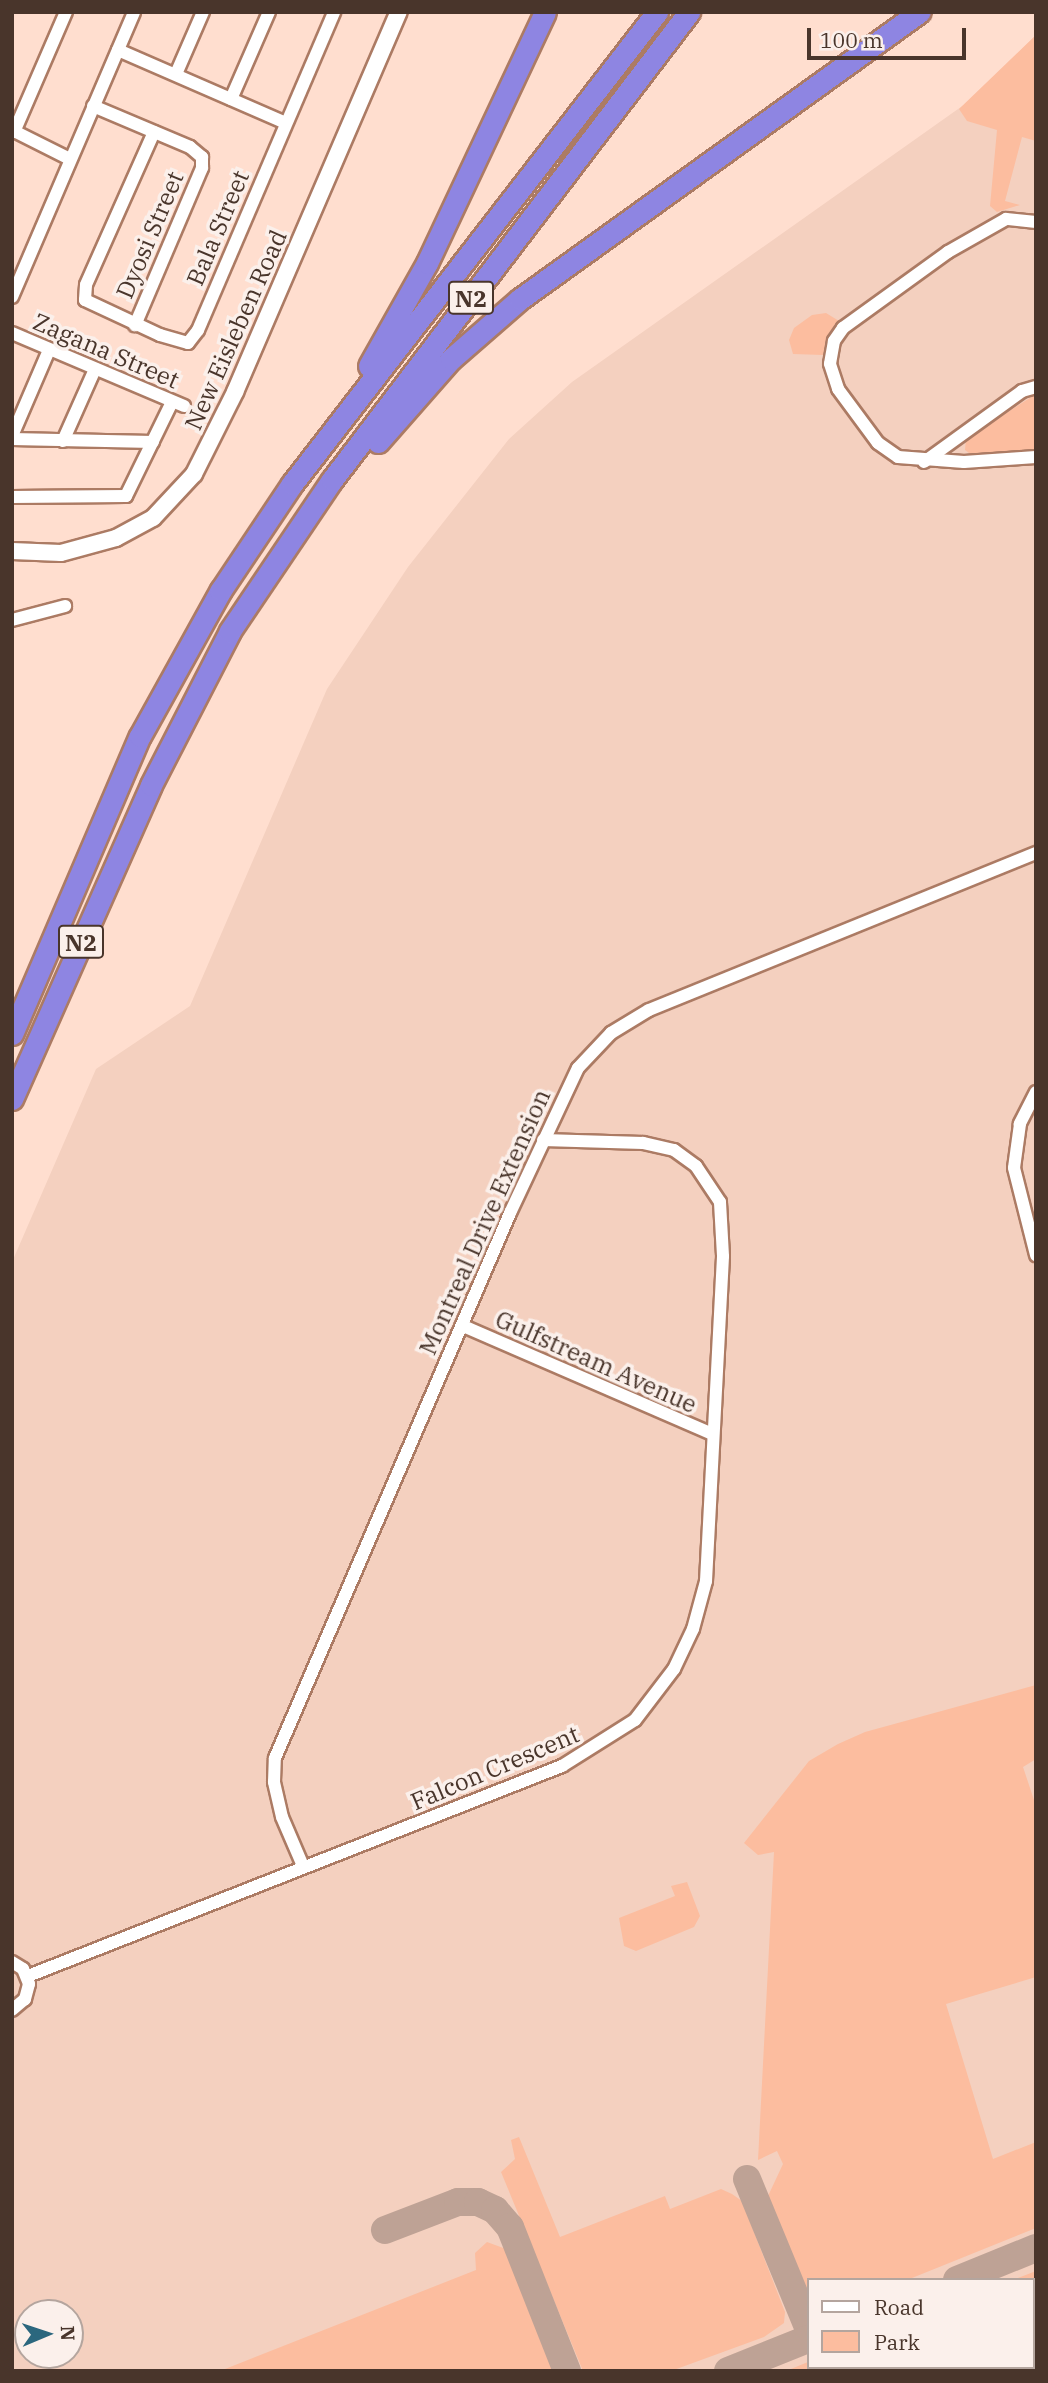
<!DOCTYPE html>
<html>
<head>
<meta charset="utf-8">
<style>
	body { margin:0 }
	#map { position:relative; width:1048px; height:2383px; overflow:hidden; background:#ffdecf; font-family:"IBM Plex Serif",serif }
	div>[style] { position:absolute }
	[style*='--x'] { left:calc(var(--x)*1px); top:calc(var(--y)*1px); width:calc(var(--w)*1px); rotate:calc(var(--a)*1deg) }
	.built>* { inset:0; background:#f4d0bf }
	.green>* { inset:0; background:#fcbd9f }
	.taxiway>* { height:28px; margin:-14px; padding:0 14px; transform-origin:14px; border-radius:14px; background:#bea295 }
	.roads { filter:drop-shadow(2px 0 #ac7b64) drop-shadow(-2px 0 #ac7b64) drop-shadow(0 2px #ac7b64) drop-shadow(0 -2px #ac7b64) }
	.street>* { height:12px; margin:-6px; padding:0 6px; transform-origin:6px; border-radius:6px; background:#fff }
	.secondary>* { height:16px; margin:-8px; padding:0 8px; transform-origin:8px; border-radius:8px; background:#fff }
	.highway>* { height:21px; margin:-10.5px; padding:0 10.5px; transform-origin:10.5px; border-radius:10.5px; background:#8e85e2 }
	span { translate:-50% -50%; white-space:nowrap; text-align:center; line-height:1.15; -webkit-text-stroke:7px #fbf0eb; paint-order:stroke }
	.shield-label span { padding:2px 5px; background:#fbf0eb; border:2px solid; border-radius:5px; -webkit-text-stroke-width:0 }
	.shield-label { font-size:23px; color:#49352b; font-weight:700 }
	.street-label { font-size:24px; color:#49352b }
	.frame { position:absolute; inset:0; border:14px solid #49352b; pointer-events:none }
	.legend { position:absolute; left:807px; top:2278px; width:228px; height:91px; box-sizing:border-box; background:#fbf0eb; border:2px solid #b4a59e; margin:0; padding:9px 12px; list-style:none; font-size:21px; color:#49352b }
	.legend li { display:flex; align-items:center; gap:14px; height:35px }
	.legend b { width:35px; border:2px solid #b4a59e }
	.north { position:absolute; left:14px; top:2299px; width:70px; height:70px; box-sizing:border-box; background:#fbf0eb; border:2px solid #b4a59e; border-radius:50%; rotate:88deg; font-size:19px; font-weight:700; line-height:28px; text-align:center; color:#49352b }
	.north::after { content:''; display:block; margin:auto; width:24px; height:32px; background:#2b677e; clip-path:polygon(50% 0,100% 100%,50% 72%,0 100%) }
	.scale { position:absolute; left:807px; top:28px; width:159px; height:32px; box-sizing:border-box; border:4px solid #49352b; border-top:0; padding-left:9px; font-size:21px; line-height:24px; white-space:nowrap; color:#49352b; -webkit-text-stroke:5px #fbf0eb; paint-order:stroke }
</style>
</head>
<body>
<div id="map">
	<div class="built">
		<div style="clip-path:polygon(evenodd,1036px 35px,1036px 2371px,12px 2371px,12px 1262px,96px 1069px,190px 1006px,327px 689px,408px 567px,509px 439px,572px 382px,975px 97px,1036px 35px,808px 2280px,1032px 2280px,1032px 2367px,808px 2367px,808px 2280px,1036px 35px,28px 2313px,70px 2313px,70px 2355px,28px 2355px,28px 2313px)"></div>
	</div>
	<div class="green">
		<div style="clip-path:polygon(1036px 35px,1036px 141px,1022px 137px,1005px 201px,1020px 205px,997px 212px,990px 206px,997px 130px,967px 121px,959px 109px)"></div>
		<div style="clip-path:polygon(826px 313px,839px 321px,823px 355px,793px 354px,789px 340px,794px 328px,812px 315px)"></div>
		<div style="clip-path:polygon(1036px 394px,1036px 450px,973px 456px,965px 450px,966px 439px)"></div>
		<div style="clip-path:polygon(1036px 1685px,1036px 1759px,1023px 1767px,1036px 1806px,1036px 1977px,946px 2004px,993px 2159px,1036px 2142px,1036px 2228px,907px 2280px,808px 2280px,808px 2298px,768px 2196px,783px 2164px,777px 2151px,758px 2160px,774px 1852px,758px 1855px,744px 1843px,809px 1761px,838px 1744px,865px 1732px)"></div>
		<div style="clip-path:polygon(687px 1882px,700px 1916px,694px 1927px,636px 1951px,624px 1946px,619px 1918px,675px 1896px,671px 1886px)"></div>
		<div style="clip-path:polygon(519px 2137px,560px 2237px,665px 2196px,670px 2209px,721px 2189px,732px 2194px,742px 2201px,785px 2312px,784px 2323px,764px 2337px,671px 2371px,583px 2371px,501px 2172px,515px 2159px,511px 2140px)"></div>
		<div style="clip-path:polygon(487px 2242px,506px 2249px,555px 2371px,220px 2371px,476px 2270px,475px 2253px)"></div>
		<div style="clip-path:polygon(1036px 2271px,1036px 2371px,786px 2371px,808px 2362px,808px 2367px,1032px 2367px,1032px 2280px,1013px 2280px)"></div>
	</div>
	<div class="taxiway">
		<div style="--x:747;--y:2179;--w:160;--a:67.6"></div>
		<div style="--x:385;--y:2230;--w:78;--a:-21"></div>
		<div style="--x:458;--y:2202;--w:20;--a:0"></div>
		<div style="--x:478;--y:2202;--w:19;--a:25"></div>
		<div style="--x:495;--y:2210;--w:23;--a:49"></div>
		<div style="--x:510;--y:2227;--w:155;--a:68.4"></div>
		<div style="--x:957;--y:2280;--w:85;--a:-22.1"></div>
		<div style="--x:728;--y:2371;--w:86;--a:-21.8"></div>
	</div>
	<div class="roads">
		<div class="street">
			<div style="--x:118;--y:50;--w:183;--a:23.5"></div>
			<div style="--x:176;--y:74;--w:68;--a:-66.5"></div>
			<div style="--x:231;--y:99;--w:95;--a:-66.4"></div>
			<div style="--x:93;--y:106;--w:105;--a:22.9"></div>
			<div style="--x:190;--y:147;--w:16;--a:40"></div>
			<div style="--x:202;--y:157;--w:11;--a:90"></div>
			<div style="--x:202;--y:168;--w:171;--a:113.1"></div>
			<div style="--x:12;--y:130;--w:65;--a:26.6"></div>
			<div style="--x:14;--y:132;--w:131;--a:-66.6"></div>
			<div style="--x:154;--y:132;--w:167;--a:114"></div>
			<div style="--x:86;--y:285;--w:15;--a:94"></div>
			<div style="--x:85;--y:300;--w:83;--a:25"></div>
			<div style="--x:160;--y:335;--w:29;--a:16"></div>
			<div style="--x:188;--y:343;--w:16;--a:-52"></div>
			<div style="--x:198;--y:330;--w:346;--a:-66.8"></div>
			<div style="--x:1036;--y:222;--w:30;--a:-174"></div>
			<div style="--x:1006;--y:219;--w:67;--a:150.4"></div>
			<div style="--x:948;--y:252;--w:130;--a:144.1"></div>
			<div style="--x:843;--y:328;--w:16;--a:125"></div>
			<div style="--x:834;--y:341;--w:23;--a:100"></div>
			<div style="--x:830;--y:364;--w:26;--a:72"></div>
			<div style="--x:838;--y:389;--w:67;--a:53.5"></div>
			<div style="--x:878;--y:443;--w:24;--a:35"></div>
			<div style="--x:898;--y:457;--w:66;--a:4.3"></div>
			<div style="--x:964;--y:462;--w:72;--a:-4"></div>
			<div style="--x:12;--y:297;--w:310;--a:-66.8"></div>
			<div style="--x:12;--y:333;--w:187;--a:23"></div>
			<div style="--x:12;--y:436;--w:94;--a:-66.7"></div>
			<div style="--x:12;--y:439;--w:141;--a:1.2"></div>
			<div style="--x:63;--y:441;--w:79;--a:-66"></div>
			<div style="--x:924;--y:462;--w:121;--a:-35.9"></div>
			<div style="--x:1022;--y:391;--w:15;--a:-16"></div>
			<div style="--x:12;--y:497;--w:114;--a:-0.5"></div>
			<div style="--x:126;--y:496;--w:105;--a:-63.9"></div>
			<div style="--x:12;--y:620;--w:55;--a:-14.8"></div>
			<div style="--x:1036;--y:1092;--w:36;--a:117"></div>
			<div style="--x:1020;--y:1124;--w:44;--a:97.8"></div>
			<div style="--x:1014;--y:1168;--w:90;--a:75.8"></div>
			<div style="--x:463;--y:1326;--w:272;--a:23.4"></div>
			<div style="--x:303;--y:1866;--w:53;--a:-113.2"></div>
			<div style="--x:282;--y:1817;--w:36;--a:-103"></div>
			<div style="--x:274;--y:1782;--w:24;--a:-88"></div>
			<div style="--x:275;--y:1758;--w:594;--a:-66.67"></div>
			<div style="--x:510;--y:1213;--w:160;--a:-64.9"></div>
			<div style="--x:578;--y:1068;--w:48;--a:-46.7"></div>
			<div style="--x:611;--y:1033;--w:44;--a:-31.2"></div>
			<div style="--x:649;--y:1010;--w:418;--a:-22.1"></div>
			<div style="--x:12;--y:1962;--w:13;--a:32"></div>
			<div style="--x:23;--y:1969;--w:16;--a:68"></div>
			<div style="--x:29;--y:1984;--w:16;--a:105"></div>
			<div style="--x:25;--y:1999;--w:17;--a:140"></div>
			<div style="--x:28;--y:1976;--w:574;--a:-21.47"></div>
			<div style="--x:562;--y:1766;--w:86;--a:-32.2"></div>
			<div style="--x:635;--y:1720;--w:64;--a:-52.6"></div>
			<div style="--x:674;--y:1669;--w:44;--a:-64.6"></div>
			<div style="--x:693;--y:1629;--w:50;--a:-74.8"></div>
			<div style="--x:706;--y:1581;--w:325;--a:-87"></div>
			<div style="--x:723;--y:1256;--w:54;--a:-93.2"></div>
			<div style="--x:720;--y:1202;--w:43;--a:-123.7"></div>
			<div style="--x:696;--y:1166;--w:27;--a:-144"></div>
			<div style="--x:674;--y:1150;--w:32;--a:-167"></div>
			<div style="--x:643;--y:1143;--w:100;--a:-178.3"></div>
		</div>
		<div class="secondary">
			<div style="--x:12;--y:551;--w:49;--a:2.3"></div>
			<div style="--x:61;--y:553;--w:57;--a:-15.3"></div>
			<div style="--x:116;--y:538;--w:42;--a:-28.4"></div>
			<div style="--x:153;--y:518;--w:60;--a:-47"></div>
			<div style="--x:194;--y:474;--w:92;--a:-63.4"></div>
			<div style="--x:235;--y:392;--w:414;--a:-66.7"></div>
		</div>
		<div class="highway">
			<div style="--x:369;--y:366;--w:118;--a:-60.6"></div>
			<div style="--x:427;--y:263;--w:277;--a:-64.8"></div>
			<div style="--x:378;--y:442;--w:111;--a:-48.7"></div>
			<div style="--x:451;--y:359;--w:91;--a:-41"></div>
			<div style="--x:520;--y:299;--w:492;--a:-35.7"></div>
			<div style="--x:12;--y:1034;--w:324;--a:-66.8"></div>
			<div style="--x:140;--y:736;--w:167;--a:-61"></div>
			<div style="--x:221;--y:590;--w:128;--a:-56.2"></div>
			<div style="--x:292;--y:484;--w:597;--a:-52.29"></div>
			<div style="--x:12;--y:1099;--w:343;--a:-66.1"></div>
			<div style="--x:151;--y:785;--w:173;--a:-62.8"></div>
			<div style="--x:230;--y:631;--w:182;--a:-56"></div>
			<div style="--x:332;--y:480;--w:589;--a:-52.66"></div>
		</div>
	</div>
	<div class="shield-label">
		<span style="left:471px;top:298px">N2</span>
		<span style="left:81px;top:942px">N2</span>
	</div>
	<div class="street-label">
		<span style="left:218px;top:228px;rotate:-67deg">Bala Street</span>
		<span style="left:150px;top:235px;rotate:-67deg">Dyosi Street</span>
		<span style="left:236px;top:330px;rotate:-66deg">New Eisleben Road</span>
		<span style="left:106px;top:351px;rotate:23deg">Zagana Street</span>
		<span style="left:485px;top:1222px;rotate:-66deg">Montreal Drive Extension</span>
		<span style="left:596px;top:1362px;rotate:24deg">Gulfstream Avenue</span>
		<span style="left:495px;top:1768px;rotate:-23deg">Falcon Crescent</span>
	</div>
	<div class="frame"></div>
	<ul class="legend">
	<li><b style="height:9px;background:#fff"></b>Road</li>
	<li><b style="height:19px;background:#fcbd9f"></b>Park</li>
	</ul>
	<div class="north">N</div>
	<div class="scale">100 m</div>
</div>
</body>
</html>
